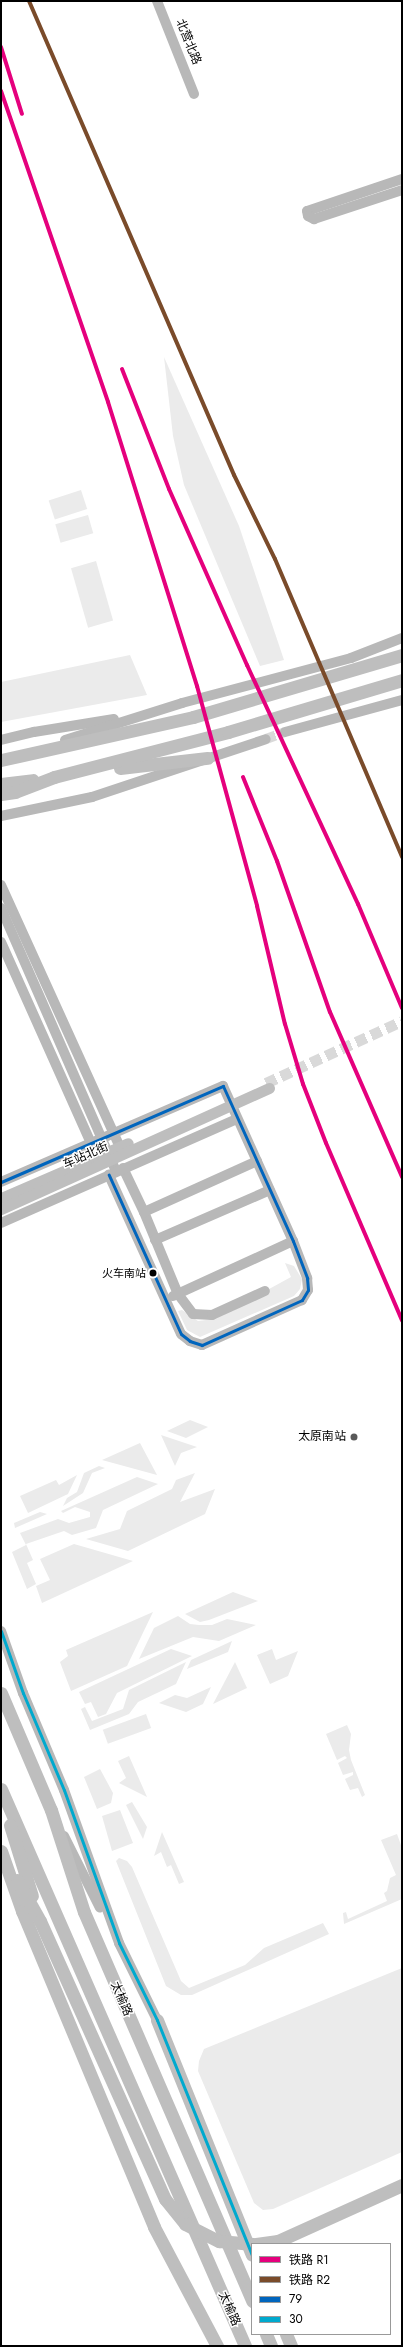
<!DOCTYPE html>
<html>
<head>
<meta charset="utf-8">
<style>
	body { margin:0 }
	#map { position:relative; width:403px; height:2347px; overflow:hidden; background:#fff; font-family:Jost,"Noto Sans SC",sans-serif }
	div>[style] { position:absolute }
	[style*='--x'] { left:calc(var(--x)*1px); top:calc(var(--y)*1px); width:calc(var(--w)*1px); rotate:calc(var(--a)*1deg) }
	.green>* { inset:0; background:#ebebeb; transform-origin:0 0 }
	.secondary-tunnel>* { height:10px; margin-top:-5px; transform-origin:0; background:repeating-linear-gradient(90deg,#d9d9d9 0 10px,transparent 0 15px) }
	.primary-tunnel>* { height:11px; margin-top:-5.5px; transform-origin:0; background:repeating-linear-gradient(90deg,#d9d9d9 0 11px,transparent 0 16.5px) }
	.secondary>* { height:10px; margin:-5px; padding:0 5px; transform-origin:5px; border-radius:5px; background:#b8b8b8 }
	.primary>* { height:11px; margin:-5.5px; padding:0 5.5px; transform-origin:5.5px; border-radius:5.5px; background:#bebebe }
	.highway>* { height:13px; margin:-6.5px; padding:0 6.5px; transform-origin:6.5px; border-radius:6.5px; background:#bebebe }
	.bus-1>* { height:3px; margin:-1.5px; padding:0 1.5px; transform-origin:1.5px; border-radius:1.5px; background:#0065bd }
	.bus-2>* { height:3px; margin:-1.5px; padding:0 1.5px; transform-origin:1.5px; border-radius:1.5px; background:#00a9ce }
	.rail-1>* { height:4px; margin:-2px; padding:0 2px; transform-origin:2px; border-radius:2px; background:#e5007d }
	.rail-2>* { height:4px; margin:-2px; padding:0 2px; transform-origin:2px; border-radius:2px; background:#7a4b2a }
	.dots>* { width:11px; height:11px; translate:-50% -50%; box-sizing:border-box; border:2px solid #fff; border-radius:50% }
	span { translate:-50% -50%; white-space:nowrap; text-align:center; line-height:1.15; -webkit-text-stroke:3px #fff; paint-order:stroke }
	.bus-label { font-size:11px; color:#000 }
	.right { translate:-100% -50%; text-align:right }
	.street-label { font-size:12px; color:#000 }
	.poi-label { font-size:12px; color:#000 }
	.frame { position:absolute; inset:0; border:2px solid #000; pointer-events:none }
	.legend { position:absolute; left:251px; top:2243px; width:140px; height:92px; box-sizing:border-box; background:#fff; border:1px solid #999; margin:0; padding:5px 7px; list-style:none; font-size:12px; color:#000 }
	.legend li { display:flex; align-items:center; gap:8px; height:20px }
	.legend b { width:20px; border:1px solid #999 }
</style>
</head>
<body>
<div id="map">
	<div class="green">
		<div style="clip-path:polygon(164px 357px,239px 526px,284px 660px,260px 666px,184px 485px,173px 436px)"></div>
		<div style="left:81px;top:490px;width:20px;height:34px;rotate:72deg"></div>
		<div style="left:88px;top:515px;width:19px;height:34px;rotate:74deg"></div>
		<div style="left:96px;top:561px;width:62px;height:26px;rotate:74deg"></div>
		<div style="clip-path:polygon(130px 655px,147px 695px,1px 722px,1px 682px)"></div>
		<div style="clip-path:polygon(285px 1263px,294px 1266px,302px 1279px,300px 1289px,294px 1296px,200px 1337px,187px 1330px,178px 1311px,182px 1310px,198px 1321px,214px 1319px,291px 1277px)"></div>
		<div style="clip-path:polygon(190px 1420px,208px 1427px,186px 1438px,167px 1431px)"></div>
		<div style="clip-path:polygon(161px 1435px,197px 1447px,181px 1453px,175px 1466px)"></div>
		<div style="clip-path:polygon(140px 1443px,157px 1475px,102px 1460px)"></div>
		<div style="clip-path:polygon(99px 1466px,105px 1468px,92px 1473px,83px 1493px,63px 1506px,67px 1498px,77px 1492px,84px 1473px)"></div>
		<div style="clip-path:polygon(195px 1473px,180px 1502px,215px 1489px,205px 1514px,128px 1551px,86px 1539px,120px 1529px,127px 1511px,172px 1489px,176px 1480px)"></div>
		<div style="clip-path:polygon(77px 1475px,68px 1494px,28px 1513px,20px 1496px,56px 1480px,59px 1485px)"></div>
		<div style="clip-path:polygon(137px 1477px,158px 1484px,103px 1510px,96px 1528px,72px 1535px,64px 1531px,26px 1544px,33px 1560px,27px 1563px,36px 1584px,27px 1589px,12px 1552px,26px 1545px,20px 1533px,58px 1519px,69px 1523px,90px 1517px,90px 1512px,75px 1507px,63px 1513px,61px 1511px)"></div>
		<div style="clip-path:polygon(40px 1512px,47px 1514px,15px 1528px,14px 1523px)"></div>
		<div style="clip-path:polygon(74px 1544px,133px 1561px,42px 1603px,36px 1586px,50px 1580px,40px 1559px)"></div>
		<div style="clip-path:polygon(233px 1592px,258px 1601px,209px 1620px,200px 1622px,185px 1614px)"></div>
		<div style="clip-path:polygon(153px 1612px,127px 1666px,71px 1691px,60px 1662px,68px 1656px,66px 1650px)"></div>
		<div style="clip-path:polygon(178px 1616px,190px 1624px,199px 1625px,212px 1625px,227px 1619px,256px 1625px,219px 1641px,193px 1637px,139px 1659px,154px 1628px)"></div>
		<div style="clip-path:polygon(232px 1641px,228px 1652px,187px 1669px,191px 1660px)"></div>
		<div style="clip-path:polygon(171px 1649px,192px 1656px,117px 1693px,106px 1714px,98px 1717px,91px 1702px,85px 1704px,79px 1692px)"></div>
		<div style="clip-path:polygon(272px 1649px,276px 1660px,298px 1651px,288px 1676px,270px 1684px,257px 1655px)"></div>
		<div style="clip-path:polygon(186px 1662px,176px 1684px,138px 1702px,129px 1714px,90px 1730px,81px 1709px,85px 1707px,92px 1721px,123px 1709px,129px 1690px)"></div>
		<div style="clip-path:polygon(235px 1662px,247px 1688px,213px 1704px)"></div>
		<div style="clip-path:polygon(211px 1687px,203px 1704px,186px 1712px,159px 1703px,175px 1695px,187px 1698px)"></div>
		<div style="left:146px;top:1714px;width:15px;height:46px;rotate:70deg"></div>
		<div style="clip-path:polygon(347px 1725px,351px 1734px,349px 1750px,351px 1760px,365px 1795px,362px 1797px,358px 1788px,350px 1790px,345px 1779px,353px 1775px,353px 1772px,343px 1775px,338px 1763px,347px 1758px,345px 1756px,337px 1760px,326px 1734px)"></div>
		<div style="clip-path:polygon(129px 1756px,147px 1797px,119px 1783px,126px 1778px,118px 1761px)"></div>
		<div style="clip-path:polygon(100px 1769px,113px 1793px,111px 1803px,97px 1809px,84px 1777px)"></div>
		<div style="clip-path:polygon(132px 1802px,147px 1827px,143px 1839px,126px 1805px)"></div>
		<div style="clip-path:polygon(120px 1810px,133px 1843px,112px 1851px,102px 1816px)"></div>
		<div style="clip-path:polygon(162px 1832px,184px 1882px,179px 1884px,171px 1865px,167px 1867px,161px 1852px,154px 1856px)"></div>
		<div style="clip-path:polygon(397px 1834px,402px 1848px,402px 1899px,344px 1924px,343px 1913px,346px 1912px,348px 1919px,387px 1901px,384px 1893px,387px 1891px,390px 1878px,396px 1875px,381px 1840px)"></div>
		<div style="clip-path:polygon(119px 1858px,127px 1861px,132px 1867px,181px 1981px,189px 1988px,245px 1965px,264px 1948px,323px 1923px,329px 1934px,192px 1995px,181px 1995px,166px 1986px,116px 1861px)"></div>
		<div style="clip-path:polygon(402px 1968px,402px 2152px,273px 2209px,263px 2210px,254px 2203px,198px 2071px,199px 2061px,204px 2049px)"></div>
	</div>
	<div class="secondary-tunnel">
		<div style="--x:266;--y:739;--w:20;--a:-20"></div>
	</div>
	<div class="primary-tunnel">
		<div style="--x:266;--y:1083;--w:149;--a:-24.5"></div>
	</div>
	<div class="secondary">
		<div style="--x:157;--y:1;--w:100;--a:68.3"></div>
		<div style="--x:402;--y:179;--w:100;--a:161.4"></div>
		<div style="--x:307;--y:211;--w:5;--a:79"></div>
		<div style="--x:308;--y:216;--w:7;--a:27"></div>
		<div style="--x:314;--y:219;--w:93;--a:-18.2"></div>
		<div style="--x:285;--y:732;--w:121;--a:-15.3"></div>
		<div style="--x:1;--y:740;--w:34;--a:-14"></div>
		<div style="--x:34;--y:732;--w:81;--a:-9.2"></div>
		<div style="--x:65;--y:740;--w:123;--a:-17.5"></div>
		<div style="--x:182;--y:703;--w:175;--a:-14.9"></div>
		<div style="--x:351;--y:658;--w:55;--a:-21.4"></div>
		<div style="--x:1;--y:816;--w:93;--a:-11.8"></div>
		<div style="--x:92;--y:797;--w:183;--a:-18.4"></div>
		<div style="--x:1;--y:885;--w:295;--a:65.6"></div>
		<div style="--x:1;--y:908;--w:287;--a:66.4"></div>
		<div style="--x:1;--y:942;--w:242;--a:65.9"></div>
		<div style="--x:257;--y:1161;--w:124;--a:155.7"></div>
		<div style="--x:144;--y:1212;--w:89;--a:67.5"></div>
		<div style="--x:178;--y:1294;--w:25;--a:53"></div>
		<div style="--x:193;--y:1314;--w:19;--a:3"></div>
		<div style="--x:212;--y:1315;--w:58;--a:-24.4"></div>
		<div style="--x:123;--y:1168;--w:49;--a:64.5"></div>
		<div style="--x:1;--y:1182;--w:242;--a:-23.4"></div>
		<div style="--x:223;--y:1086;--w:170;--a:65.7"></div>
		<div style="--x:293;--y:1241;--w:40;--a:69"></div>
		<div style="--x:307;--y:1278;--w:12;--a:85"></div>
		<div style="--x:308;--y:1290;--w:12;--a:121"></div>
		<div style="--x:302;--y:1300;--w:110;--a:155.8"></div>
		<div style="--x:202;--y:1345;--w:13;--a:-162"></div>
		<div style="--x:190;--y:1341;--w:11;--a:-142"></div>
		<div style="--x:181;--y:1334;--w:175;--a:-114.4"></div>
		<div style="--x:1;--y:1223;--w:258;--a:-23.8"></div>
		<div style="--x:155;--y:1240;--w:125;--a:-23.5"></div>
		<div style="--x:173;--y:1296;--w:132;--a:-24.6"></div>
		<div style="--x:1;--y:1631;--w:66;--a:70.5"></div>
		<div style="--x:23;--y:1693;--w:105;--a:67.1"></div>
		<div style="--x:64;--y:1790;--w:163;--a:70.2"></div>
		<div style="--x:119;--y:1943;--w:86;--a:63.7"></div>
		<div style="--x:64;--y:1836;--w:80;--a:63.4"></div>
	</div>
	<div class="primary">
		<div style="--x:1;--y:1198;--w:138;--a:-23.4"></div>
		<div style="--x:1;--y:1209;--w:294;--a:-24.3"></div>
	</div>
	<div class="highway">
		<div style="--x:1;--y:760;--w:197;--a:-12.6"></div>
		<div style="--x:193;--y:717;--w:218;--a:-16.5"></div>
		<div style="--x:120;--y:768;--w:88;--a:-6.6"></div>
		<div style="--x:1;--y:784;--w:32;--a:-7"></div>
		<div style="--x:1;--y:794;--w:14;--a:-8"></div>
		<div style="--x:15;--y:792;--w:42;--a:-21"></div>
		<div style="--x:54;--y:777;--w:180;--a:-14.5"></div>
		<div style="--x:228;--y:732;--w:182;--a:-16.6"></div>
		<div style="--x:1;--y:1693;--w:127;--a:66.9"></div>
		<div style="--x:51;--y:1810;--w:107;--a:72.1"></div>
		<div style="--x:84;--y:1912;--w:424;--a:66.6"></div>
		<div style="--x:1;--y:1789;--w:608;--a:66.34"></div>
		<div style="--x:10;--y:1825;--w:74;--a:72.8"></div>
		<div style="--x:1;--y:1851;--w:64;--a:70.7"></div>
		<div style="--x:22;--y:1911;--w:342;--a:67.3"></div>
		<div style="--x:154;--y:2227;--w:135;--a:62.1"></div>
		<div style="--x:17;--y:1880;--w:47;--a:60.7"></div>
		<div style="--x:40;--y:1921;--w:305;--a:65.8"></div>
		<div style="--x:165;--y:2199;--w:32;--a:51"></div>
		<div style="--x:185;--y:2224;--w:38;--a:27"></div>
		<div style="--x:219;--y:2241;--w:34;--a:5"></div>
		<div style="--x:157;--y:2020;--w:253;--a:68"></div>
		<div style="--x:256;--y:2244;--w:22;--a:-8"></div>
		<div style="--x:278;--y:2241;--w:136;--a:-24.3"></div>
		<div style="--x:266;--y:2334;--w:13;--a:67"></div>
		<div style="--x:286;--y:2334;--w:13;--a:67"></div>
	</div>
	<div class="bus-1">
		<div style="--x:1;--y:1182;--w:242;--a:-23.4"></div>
		<div style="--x:223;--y:1086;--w:170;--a:65.7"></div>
		<div style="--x:293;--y:1241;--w:40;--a:69"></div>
		<div style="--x:307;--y:1278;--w:12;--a:85"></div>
		<div style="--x:308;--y:1290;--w:12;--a:121"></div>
		<div style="--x:302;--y:1300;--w:110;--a:155.8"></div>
		<div style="--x:202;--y:1345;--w:13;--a:-162"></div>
		<div style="--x:190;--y:1341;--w:11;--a:-142"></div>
		<div style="--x:181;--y:1334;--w:175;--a:-114.4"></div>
	</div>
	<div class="bus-2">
		<div style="--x:1;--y:1631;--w:66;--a:70.5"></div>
		<div style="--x:23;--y:1693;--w:105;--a:67.1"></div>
		<div style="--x:64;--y:1790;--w:163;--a:70.2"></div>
		<div style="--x:119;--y:1943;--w:86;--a:63.7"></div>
		<div style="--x:157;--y:2020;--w:253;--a:68"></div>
	</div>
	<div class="rail-1">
		<div style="--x:1;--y:47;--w:70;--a:72.6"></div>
		<div style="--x:1;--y:91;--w:329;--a:71"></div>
		<div style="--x:108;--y:402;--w:298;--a:72.6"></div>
		<div style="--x:197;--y:686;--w:228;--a:74.7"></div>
		<div style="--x:257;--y:906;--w:121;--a:76.7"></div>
		<div style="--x:285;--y:1024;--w:63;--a:73.3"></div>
		<div style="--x:303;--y:1084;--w:63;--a:68.7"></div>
		<div style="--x:326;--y:1143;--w:193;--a:66.8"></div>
		<div style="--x:122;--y:369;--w:129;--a:68.6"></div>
		<div style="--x:169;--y:489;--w:193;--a:66.1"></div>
		<div style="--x:247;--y:665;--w:264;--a:65.1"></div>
		<div style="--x:358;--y:904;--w:113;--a:67.1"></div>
		<div style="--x:243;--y:777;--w:91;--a:68"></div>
		<div style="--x:277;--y:861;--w:160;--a:70.7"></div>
		<div style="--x:330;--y:1012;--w:180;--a:66.4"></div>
	</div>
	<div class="rail-2">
		<div style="--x:29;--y:1;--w:516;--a:66.61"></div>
		<div style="--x:234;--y:475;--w:93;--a:64"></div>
		<div style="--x:275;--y:559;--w:324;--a:66.9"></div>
	</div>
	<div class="dots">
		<div style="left:153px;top:1273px;background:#000"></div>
		<div style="left:354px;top:1437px;background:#595959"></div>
	</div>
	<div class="bus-label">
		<span class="right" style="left:146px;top:1273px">火车南站</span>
	</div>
	<div class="street-label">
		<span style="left:188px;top:42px;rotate:68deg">北营北路</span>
		<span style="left:86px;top:1156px;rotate:-24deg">车站北街</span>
		<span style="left:121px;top:1999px;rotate:67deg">太榆路</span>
		<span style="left:229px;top:2309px;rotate:66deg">太榆路</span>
	</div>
	<div class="poi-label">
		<span class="right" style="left:346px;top:1437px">太原南站</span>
	</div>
	<div class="frame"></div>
	<ul class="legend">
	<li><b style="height:5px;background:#e5007d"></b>铁路 R1</li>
	<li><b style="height:5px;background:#7a4b2a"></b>铁路 R2</li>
	<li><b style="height:5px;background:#0065bd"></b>79</li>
	<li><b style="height:5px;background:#00a9ce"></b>30</li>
	</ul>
</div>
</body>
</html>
